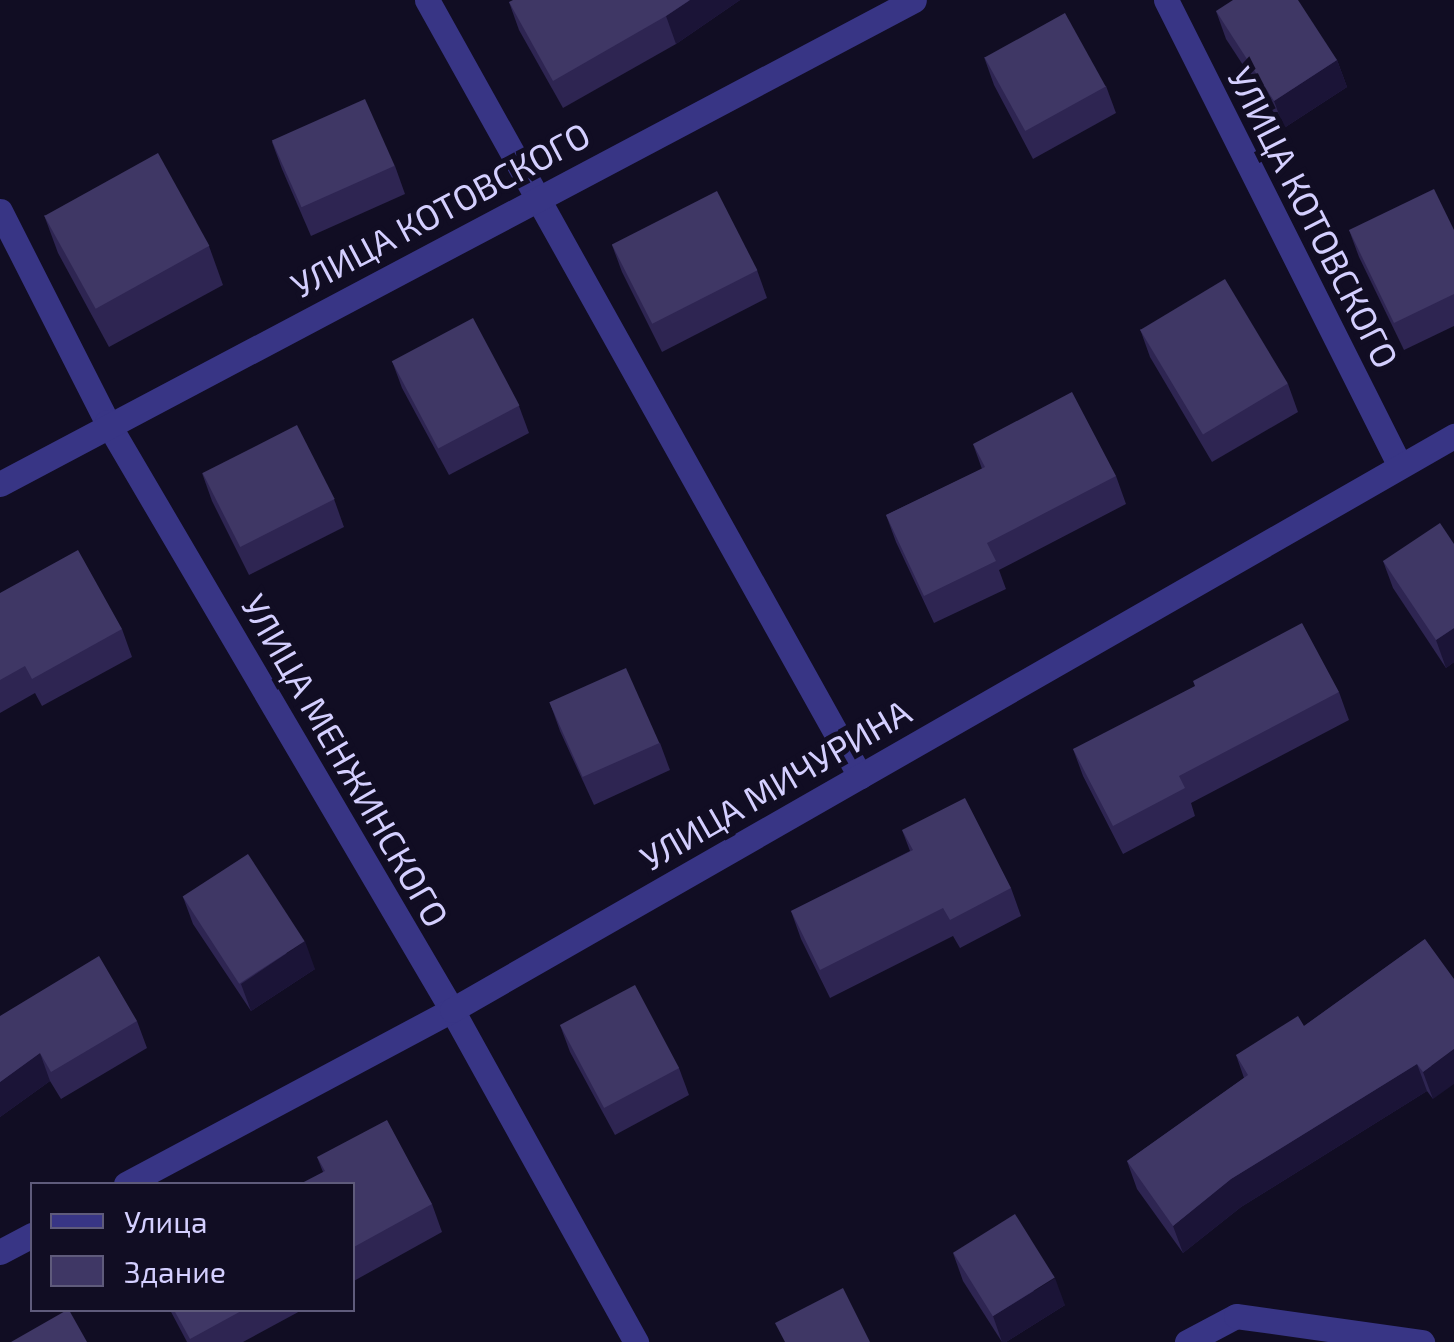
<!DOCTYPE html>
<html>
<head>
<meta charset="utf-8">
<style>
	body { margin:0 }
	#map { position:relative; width:1454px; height:1342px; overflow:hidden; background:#110d23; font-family:"Exo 2",sans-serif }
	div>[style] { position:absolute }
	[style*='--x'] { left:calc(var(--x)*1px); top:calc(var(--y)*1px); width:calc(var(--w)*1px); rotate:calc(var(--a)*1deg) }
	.minor>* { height:25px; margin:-12.5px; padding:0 12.5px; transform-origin:12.5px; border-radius:12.5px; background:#383585 }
	.wall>* { inset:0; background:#2e2552 }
	.shaded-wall>* { inset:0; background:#1b1437 }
	.building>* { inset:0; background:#3f3765; transform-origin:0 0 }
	span { translate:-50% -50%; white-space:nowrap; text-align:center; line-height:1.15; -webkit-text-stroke:10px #110d23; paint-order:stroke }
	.street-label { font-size:35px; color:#d4cfff }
	.legend { position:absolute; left:30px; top:1182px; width:325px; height:130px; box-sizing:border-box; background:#110d23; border:2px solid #5f5b7b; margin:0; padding:12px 18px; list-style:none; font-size:30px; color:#d4cfff }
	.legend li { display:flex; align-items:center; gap:20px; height:50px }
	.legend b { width:50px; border:2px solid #5f5b7b }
</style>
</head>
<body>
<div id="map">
	<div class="minor">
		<div style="--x:427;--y:0;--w:889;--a:60.84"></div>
		<div style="--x:1166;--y:0;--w:521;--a:63.34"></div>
		<div style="--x:0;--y:211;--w:237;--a:63.1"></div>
		<div style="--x:107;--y:422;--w:682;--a:59.6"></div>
		<div style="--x:452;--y:1010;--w:380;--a:61"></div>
		<div style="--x:0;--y:484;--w:1034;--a:-27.9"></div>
		<div style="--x:126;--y:1184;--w:370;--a:-28.1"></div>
		<div style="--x:452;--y:1010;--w:1155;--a:-29.81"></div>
		<div style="--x:0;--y:1252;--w:36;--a:-28"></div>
		<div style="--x:1187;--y:1342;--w:55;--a:-28"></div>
		<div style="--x:1236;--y:1316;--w:188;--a:8"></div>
	</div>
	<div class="wall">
		<div style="clip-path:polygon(740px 0,676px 44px,563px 108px,519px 30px,509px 2px)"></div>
		<div style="clip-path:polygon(1216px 11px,1337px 60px,1347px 87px,1284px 128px,1226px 39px)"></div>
		<div style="clip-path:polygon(984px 57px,1106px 86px,1116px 113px,1033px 159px,994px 85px)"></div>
		<div style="clip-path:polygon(272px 142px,395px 166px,405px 194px,311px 236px,282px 169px)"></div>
		<div style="clip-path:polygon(44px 215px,209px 246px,223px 285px,109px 347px,58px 253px)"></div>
		<div style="clip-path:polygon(1349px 230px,1454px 230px,1454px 326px,1404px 350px,1359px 257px)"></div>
		<div style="clip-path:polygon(612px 245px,757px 270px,767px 298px,662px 352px,622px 272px)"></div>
		<div style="clip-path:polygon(1140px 329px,1288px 384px,1298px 412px,1212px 462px,1150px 357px)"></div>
		<div style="clip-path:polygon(392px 361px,519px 406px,529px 433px,449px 475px,402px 388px)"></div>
		<div style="clip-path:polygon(973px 444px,1116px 476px,1126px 504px,999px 570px,1006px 589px,934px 623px,896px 542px,886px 515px,982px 469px)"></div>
		<div style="clip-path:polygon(202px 473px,334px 499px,344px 527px,249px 575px,212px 501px)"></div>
		<div style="clip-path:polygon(1454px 544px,1454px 662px,1446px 668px,1393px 588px,1383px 561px)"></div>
		<div style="clip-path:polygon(0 593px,122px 629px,132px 657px,42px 706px,35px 693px,0 713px)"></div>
		<div style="clip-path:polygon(1339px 692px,1349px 720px,1191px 803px,1195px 816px,1123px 854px,1083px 776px,1073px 749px)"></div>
		<div style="clip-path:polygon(550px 703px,660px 743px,670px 770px,594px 805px,560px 731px)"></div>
		<div style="clip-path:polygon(902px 830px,1011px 888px,1021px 916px,960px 948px,953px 936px,830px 998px,801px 939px,791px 911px,910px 851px)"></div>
		<div style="clip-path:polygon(183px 897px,315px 969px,251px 1011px,193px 924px)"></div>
		<div style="clip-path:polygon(1425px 939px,1433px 1099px,1427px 1091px,1241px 1207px,1183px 1253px,1137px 1189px,1127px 1161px,1244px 1078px,1236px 1055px,1304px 1026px)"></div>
		<div style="clip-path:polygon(0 1016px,137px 1021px,147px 1048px,61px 1099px,50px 1081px,0 1117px)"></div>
		<div style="clip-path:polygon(560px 1025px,679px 1068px,689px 1095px,615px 1135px,570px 1052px)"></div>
		<div style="clip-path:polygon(317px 1157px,432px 1204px,442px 1232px,352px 1282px,352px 1184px,323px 1172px)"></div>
		<div style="clip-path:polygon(953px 1253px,1065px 1305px,1006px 1342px,1002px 1342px,963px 1281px)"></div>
		<div style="clip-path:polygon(170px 1310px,302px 1310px,243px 1342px,187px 1342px)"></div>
	</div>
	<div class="shaded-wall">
		<div style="clip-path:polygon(690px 0,740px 0,676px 44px,666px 16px)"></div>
		<div style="clip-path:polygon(1337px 60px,1347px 87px,1284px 128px,1274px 101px)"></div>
		<div style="clip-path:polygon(1454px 628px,1454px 662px,1446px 668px,1436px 640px)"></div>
		<div style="clip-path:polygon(305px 941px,315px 969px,251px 1011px,241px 984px)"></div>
		<div style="clip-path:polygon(1454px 1049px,1454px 1084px,1433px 1099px,1423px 1072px)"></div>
		<div style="clip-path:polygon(40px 1053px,50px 1081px,0 1117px,0 1082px)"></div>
		<div style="clip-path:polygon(1417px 1064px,1427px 1091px,1241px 1207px,1183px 1253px,1173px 1226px,1231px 1179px)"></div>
		<div style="clip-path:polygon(1055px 1278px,1065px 1305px,1006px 1342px,1002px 1342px,993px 1316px)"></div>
	</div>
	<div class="building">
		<div style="clip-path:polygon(513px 0,690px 0,666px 16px,553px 81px,509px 2px)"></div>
		<div style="clip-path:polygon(1233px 0,1298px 0,1337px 60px,1274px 101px,1216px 11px)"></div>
		<div style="left:1065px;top:13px;width:84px;height:92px;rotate:61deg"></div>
		<div style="left:365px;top:99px;width:73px;height:102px;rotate:66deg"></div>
		<div style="left:158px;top:153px;width:106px;height:130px;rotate:61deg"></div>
		<div style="clip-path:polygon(1434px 189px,1454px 230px,1454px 294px,1394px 323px,1349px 230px)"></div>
		<div style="left:717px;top:191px;width:89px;height:118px;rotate:63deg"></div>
		<div style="left:1225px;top:279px;width:122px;height:99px;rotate:59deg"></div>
		<div style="left:473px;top:318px;width:99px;height:92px;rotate:62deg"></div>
		<div style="clip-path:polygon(1072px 392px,1116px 476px,987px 543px,996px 561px,924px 596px,886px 515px,985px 467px,973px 444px)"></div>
		<div style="left:297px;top:425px;width:83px;height:106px;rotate:63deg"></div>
		<div style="clip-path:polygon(1440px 523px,1454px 544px,1454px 628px,1436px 640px,1383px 561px)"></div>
		<div style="clip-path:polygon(78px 550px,122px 629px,32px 679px,25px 666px,0 680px,0 593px)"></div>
		<div style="clip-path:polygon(1302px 623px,1339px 692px,1179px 776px,1185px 788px,1113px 826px,1073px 749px,1195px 686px,1193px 681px)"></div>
		<div style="left:626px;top:668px;width:82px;height:84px;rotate:66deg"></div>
		<div style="clip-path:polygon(965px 798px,1011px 888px,950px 920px,943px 908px,820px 970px,791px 911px,913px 850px,902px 830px)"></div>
		<div style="left:248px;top:854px;width:104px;height:78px;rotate:57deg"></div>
		<div style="clip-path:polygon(1425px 939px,1454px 979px,1454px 1049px,1423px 1072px,1417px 1064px,1231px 1179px,1173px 1226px,1127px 1161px,1248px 1075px,1236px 1055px,1298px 1016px,1304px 1026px)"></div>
		<div style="clip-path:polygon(99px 956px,137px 1021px,51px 1072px,40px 1053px,0 1082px,0 1016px)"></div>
		<div style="left:635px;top:985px;width:94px;height:85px;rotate:62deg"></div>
		<div style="clip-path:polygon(387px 1120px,432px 1204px,352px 1248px,352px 1184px,300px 1184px,325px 1171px,317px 1157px)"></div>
		<div style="left:1015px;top:1214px;width:75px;height:73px;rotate:58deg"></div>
		<div style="clip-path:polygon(843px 1288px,870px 1342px,785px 1342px,775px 1323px)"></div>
		<div style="clip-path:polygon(67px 1310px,69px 1310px,87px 1342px,11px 1342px)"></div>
		<div style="clip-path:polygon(174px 1310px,243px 1310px,190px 1339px)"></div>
	</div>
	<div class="street-label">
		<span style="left:440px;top:209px;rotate:-28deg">УЛИЦА КОТОВСКОГО</span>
		<span style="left:1314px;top:217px;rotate:63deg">УЛИЦА КОТОВСКОГО</span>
		<span style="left:346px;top:760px;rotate:60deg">УЛИЦА МЕНЖИНСКОГО</span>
		<span style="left:775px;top:784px;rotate:-30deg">УЛИЦА МИЧУРИНА</span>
	</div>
	<ul class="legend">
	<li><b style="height:12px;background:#383585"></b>Улица</li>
	<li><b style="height:28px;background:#3f3765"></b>Здание</li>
	</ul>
</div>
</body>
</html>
